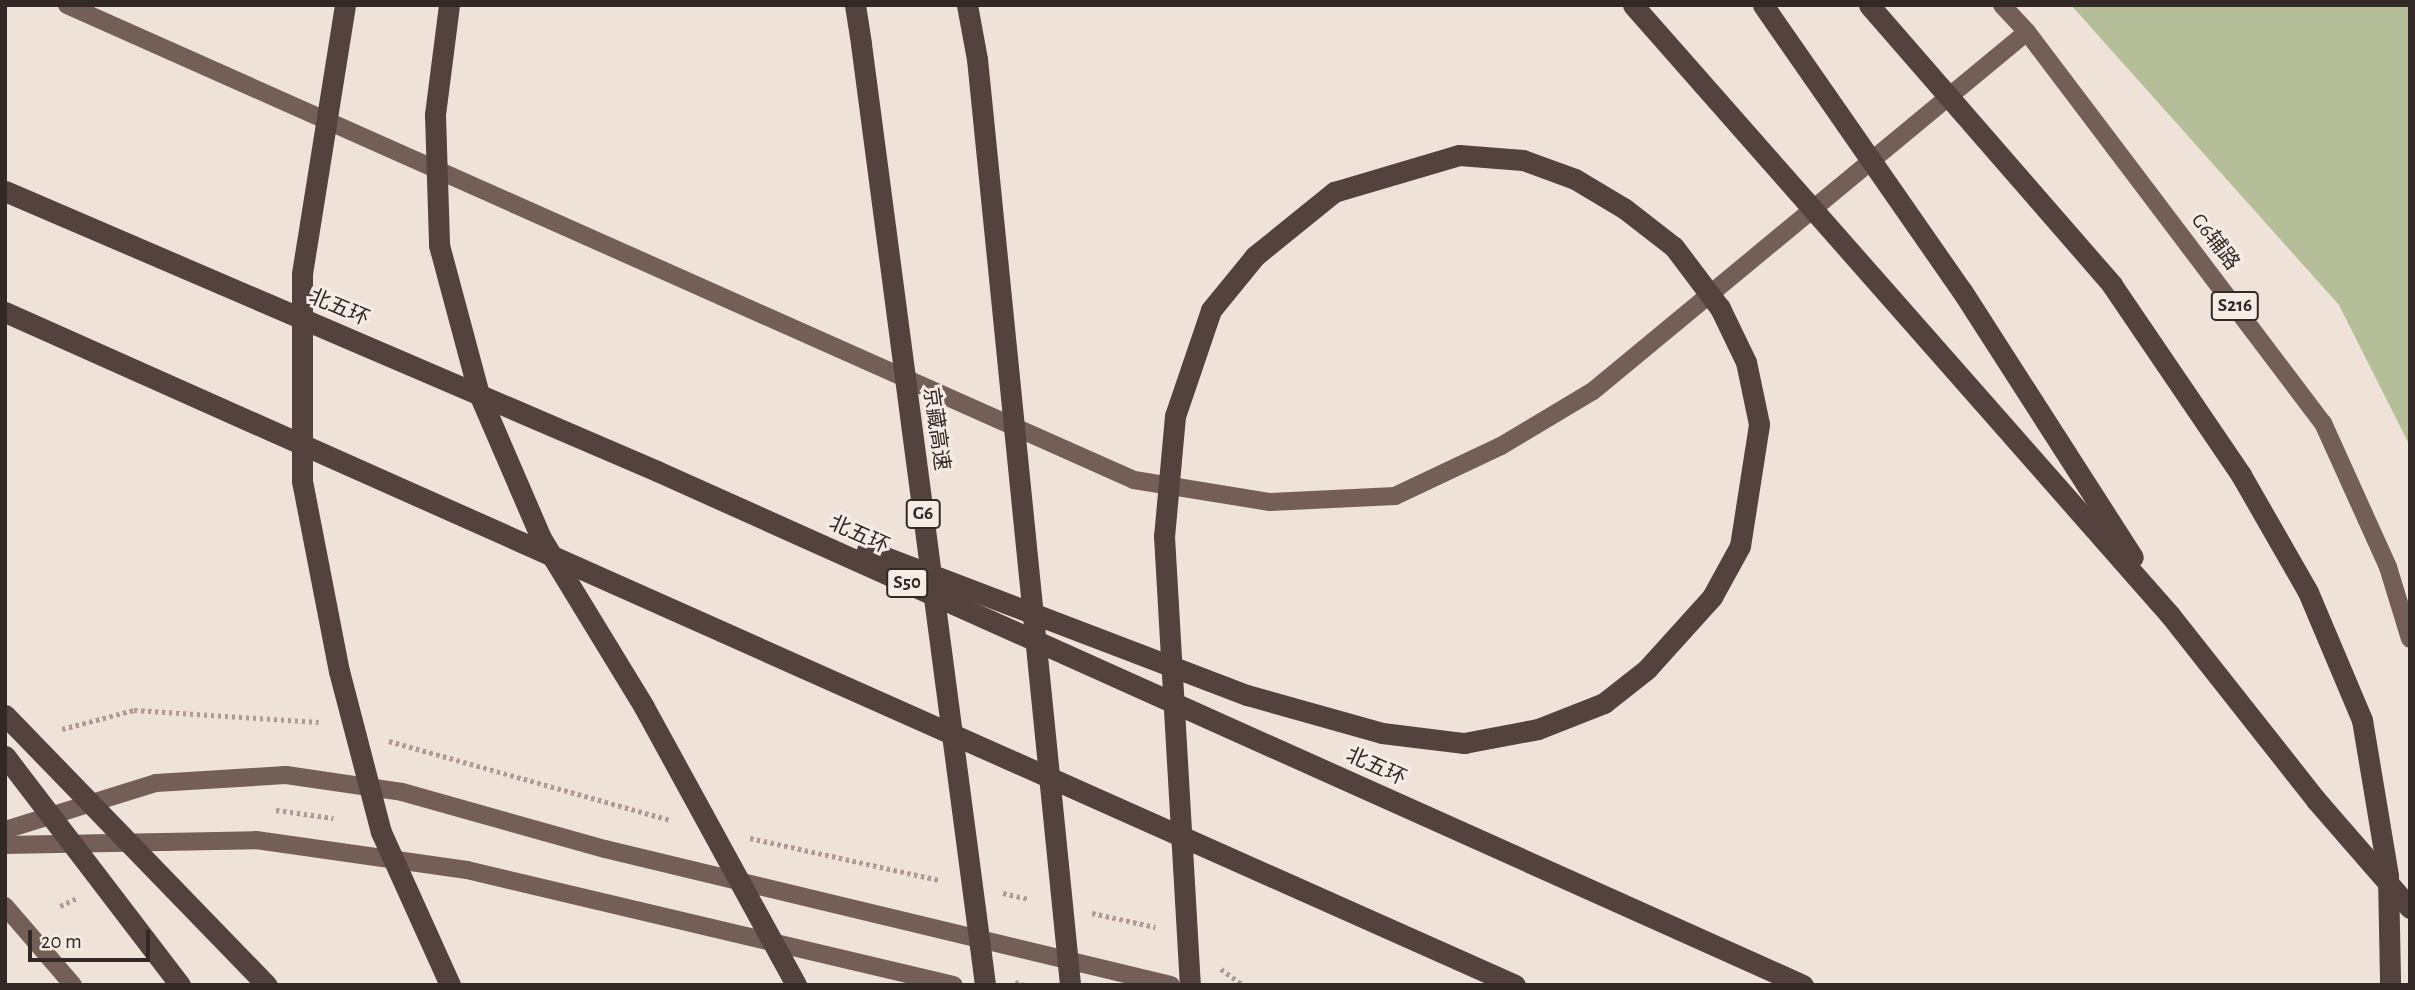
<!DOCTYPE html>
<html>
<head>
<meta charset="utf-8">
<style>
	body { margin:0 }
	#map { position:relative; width:2415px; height:990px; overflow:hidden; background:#efe2d8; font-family:"Alegreya Sans","Noto Sans SC",sans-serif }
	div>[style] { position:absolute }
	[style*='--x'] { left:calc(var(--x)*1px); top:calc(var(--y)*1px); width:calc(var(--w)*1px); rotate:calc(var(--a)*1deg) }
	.green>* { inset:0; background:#b5bd99 }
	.path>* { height:4.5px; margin-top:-2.25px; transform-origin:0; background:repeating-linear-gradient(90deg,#b29a90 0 3.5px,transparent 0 7px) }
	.primary>* { height:18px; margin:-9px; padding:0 9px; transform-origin:9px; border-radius:9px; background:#745e58 }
	.highway>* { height:21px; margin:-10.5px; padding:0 10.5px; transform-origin:10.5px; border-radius:10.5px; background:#53423d }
	.highway-bridge>* { height:21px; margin:-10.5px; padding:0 10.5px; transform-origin:10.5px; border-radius:10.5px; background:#53423d }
	span { translate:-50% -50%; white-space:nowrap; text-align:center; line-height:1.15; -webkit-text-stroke:6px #f7ece4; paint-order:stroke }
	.shield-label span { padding:2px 5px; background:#f7ece4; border:2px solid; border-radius:5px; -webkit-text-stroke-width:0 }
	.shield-label { font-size:19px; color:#322826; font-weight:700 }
	.street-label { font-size:21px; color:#322826 }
	.frame { position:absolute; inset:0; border:7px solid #322826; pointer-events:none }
	.scale { position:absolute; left:28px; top:930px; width:122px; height:32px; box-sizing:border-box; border:4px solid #322826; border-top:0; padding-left:9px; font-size:21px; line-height:24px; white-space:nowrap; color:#322826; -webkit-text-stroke:5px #f7ece4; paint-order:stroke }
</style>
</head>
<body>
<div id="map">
	<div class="green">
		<div style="clip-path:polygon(2071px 5px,2410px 5px,2410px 446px,2339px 305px)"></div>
	</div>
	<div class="path">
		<div style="--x:62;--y:729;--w:74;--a:-14.8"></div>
		<div style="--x:134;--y:710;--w:185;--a:3.7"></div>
		<div style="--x:389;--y:741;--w:292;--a:15.7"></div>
		<div style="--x:276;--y:810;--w:58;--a:8"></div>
		<div style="--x:750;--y:838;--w:195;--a:12.5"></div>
		<div style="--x:1003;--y:893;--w:27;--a:13"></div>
		<div style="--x:60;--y:906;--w:17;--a:-25"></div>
		<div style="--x:1092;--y:913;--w:65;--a:12.5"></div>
		<div style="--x:1221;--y:969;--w:27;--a:36"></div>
		<div style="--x:1015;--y:982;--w:10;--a:17"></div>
	</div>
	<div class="primary">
		<div style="--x:67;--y:5;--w:1168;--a:24"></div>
		<div style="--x:1134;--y:480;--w:138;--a:9.2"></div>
		<div style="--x:1270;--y:502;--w:125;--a:-2.7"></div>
		<div style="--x:1395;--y:496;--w:117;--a:-25.3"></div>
		<div style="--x:1501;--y:446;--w:107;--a:-30.9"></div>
		<div style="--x:1593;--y:391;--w:563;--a:-39.6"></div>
		<div style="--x:2002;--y:5;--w:37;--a:47"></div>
		<div style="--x:2027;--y:32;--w:490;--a:52.9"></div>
		<div style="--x:2323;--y:423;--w:158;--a:65.7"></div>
		<div style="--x:2388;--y:567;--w:75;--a:73"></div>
		<div style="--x:5;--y:830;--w:158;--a:-17.3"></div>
		<div style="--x:156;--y:783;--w:130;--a:-3.5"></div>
		<div style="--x:286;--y:775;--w:117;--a:8.3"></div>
		<div style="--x:402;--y:792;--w:211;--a:15.7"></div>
		<div style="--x:605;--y:849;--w:582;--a:13.51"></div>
		<div style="--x:5;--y:845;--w:251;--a:-1.1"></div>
		<div style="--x:256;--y:840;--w:213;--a:8.1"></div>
		<div style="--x:467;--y:870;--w:500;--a:13.29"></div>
		<div style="--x:5;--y:906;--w:104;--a:49.3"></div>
	</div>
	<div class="highway">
		<div style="--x:855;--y:5;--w:39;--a:81"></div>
		<div style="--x:967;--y:5;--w:55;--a:79.5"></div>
		<div style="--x:5;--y:191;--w:710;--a:23.24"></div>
		<div style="--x:657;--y:471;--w:1256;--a:24.16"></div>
		<div style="--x:5;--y:312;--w:1653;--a:24.02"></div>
		<div style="--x:1175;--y:416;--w:112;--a:-71.2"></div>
		<div style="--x:1211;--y:310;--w:70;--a:-50.8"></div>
		<div style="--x:1255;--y:256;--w:102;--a:-39"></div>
		<div style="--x:1334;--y:192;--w:130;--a:-16.5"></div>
		<div style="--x:1459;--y:155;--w:64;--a:4.5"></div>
		<div style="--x:1523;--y:160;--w:55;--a:20.1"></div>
		<div style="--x:1575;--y:179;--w:58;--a:31"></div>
		<div style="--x:1625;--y:209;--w:62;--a:37.8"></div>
		<div style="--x:867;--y:550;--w:407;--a:20.9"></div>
		<div style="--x:1247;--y:695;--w:140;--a:15.7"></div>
		<div style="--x:1382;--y:733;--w:83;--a:7"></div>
		<div style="--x:1464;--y:743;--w:75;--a:-10.7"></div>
		<div style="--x:1538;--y:729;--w:71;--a:-21.5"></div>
		<div style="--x:1604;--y:703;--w:55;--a:-38.3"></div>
		<div style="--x:1647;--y:669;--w:97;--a:-47.9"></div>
		<div style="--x:1712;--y:597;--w:58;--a:-61.2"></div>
		<div style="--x:1740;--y:546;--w:123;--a:-81.1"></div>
		<div style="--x:1759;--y:424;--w:63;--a:-101.8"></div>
		<div style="--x:1746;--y:362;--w:60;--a:-115.7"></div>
	</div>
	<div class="highway-bridge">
		<div style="--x:345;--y:5;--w:272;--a:99.1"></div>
		<div style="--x:302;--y:274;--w:207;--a:90"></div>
		<div style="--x:302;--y:481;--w:194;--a:79"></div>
		<div style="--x:339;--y:671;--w:166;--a:75.4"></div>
		<div style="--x:381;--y:832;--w:168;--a:65.7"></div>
		<div style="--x:449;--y:5;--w:111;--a:97.3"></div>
		<div style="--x:435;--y:115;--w:130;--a:88.2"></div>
		<div style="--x:439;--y:245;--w:154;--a:75"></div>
		<div style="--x:479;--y:394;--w:157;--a:66.7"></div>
		<div style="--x:541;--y:538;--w:198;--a:58.6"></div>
		<div style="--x:644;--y:707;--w:317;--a:61.3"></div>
		<div style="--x:1633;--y:5;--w:813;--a:48.64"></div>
		<div style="--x:2170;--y:615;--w:236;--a:51.7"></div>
		<div style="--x:2316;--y:800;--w:143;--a:49"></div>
		<div style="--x:1763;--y:5;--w:348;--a:55.2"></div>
		<div style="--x:1962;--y:291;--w:316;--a:57.3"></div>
		<div style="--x:1869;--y:5;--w:371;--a:49"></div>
		<div style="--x:2112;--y:285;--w:230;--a:55.8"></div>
		<div style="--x:2241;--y:475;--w:135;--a:60.2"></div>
		<div style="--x:2308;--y:592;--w:139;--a:67.1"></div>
		<div style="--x:2362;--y:720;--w:158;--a:80.5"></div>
		<div style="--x:2388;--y:876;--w:109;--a:88.9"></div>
		<div style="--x:861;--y:44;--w:949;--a:82.49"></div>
		<div style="--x:977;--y:59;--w:931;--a:84.26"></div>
		<div style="--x:1674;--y:247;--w:76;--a:53"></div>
		<div style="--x:1175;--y:416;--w:121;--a:95.2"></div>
		<div style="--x:1164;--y:536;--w:450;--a:86.7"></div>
		<div style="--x:5;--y:715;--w:376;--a:45.9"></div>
		<div style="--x:5;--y:756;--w:288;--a:52.6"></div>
	</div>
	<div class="shield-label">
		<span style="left:2235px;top:306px">S216</span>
		<span style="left:923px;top:514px">G6</span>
		<span style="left:907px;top:583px">S50</span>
	</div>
	<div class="street-label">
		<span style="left:2215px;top:242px;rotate:53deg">G6辅路</span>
		<span style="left:339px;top:308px;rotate:23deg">北五环</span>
		<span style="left:936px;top:429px;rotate:82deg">京藏高速</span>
		<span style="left:859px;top:535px;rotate:24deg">北五环</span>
		<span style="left:1376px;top:767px;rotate:24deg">北五环</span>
	</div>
	<div class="frame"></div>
	<div class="scale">20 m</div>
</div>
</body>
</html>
